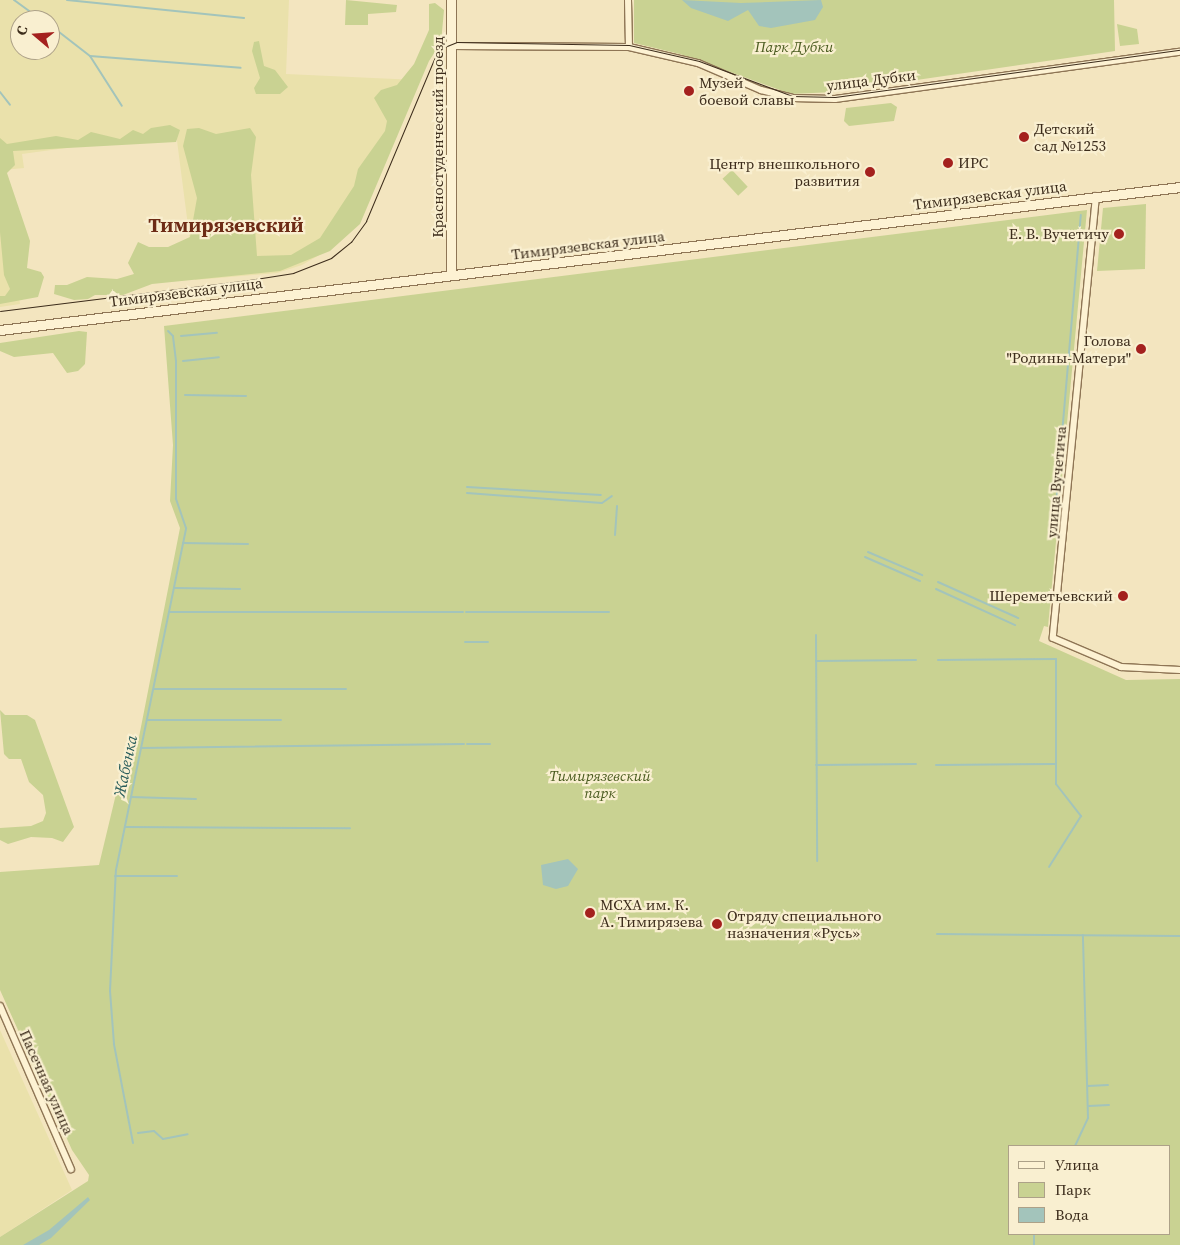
<!DOCTYPE html>
<html>
<head>
<meta charset="utf-8">
<style>
	body { margin:0 }
	#map { position:relative; width:1180px; height:1245px; overflow:hidden; background:#f3e5bf; font-family:"Source Serif 4",serif }
	div>[style] { position:absolute }
	[style*='--x'] { left:calc(var(--x)*1px); top:calc(var(--y)*1px); width:calc(var(--w)*1px); rotate:calc(var(--a)*1deg) }
	.farmland>* { inset:0; background:#eae1ab }
	.green>* { inset:0; background:#c9d292; transform-origin:0 0 }
	.water>* { inset:0; background:#a3c4bb }
	.stream>* { height:2px; margin:-1px; padding:0 1px; transform-origin:1px; border-radius:1px; background:#a3c4bb }
	.roads { filter:drop-shadow(1px 0 #8e7555) drop-shadow(-1px 0 #8e7555) drop-shadow(0 1px #8e7555) drop-shadow(0 -1px #8e7555) }
	.street>* { height:6px; margin:-3px; padding:0 3px; transform-origin:3px; border-radius:3px; background:#fdf2d3 }
	.secondary>* { height:9px; margin:-4.5px; padding:0 4.5px; transform-origin:4.5px; border-radius:4.5px; background:#fdf2d3 }
	.tram>* { height:1px; margin:-0.5px; padding:0 0.5px; transform-origin:0.5px; border-radius:0.5px; background:#3c2c1b }
	.dots>* { width:14px; height:14px; translate:-50% -50%; box-sizing:border-box; border:2px solid #f9efd0; border-radius:50% }
	span { translate:-50% -50%; white-space:nowrap; text-align:center; line-height:1.15; -webkit-text-stroke:4.5px #f9efd0; paint-order:stroke }
	.park-label { font-size:15px; color:#4a5b1f; font-style:italic }
	.street-label { font-size:15px; color:#3c2c1b }
	.poi-label { font-size:15px; color:#3c2c1b }
	.left { translate:0 -50%; text-align:left }
	.right { translate:-100% -50%; text-align:right }
	.water-label { font-size:16px; color:#295d5b; font-style:italic }
	.district-label { font-size:20px; color:#6d2b15; font-weight:700 }
	.legend { position:absolute; left:1008px; top:1145px; width:162px; height:90px; box-sizing:border-box; background:#f9efd0; border:1px solid #ada188; margin:0; padding:6px 9px; list-style:none; font-size:15px; color:#3c2c1b }
	.legend li { display:flex; align-items:center; gap:10px; height:25px }
	.legend b { width:25px; border:1px solid #ada188 }
	.north { position:absolute; left:10px; top:10px; width:50px; height:50px; box-sizing:border-box; background:#f9efd0; border:1px solid #ada188; border-radius:50%; rotate:288deg; font-size:14px; font-weight:700; line-height:20px; text-align:center; color:#3c2c1b }
	.north::after { content:''; display:block; margin:auto; width:18px; height:22px; background:#a4211e; clip-path:polygon(50% 0,100% 100%,50% 72%,0 100%) }
</style>
</head>
<body>
<div id="map">
	<div class="farmland">
		<div style="clip-path:polygon(evenodd,0 0,289px 0,286px 74px,417px 80px,328px 250px,302px 265px,277px 273px,195px 280px,176px 133px,22px 154px,24px 168px,3px 170px,20px 304px,0 307px,0 0,20px 20px,50px 20px,50px 50px,20px 50px,20px 20px)"></div>
		<div style="clip-path:polygon(0 1030px,72px 1190px,0 1237px)"></div>
	</div>
	<div class="green">
		<div style="clip-path:polygon(346px 0,397px 5px,396px 12px,368px 14px,368px 25px,345px 25px)"></div>
		<div style="clip-path:polygon(634px 0,1114px 0,1115px 51px,834px 92px,791px 94px,680px 54px,634px 43px)"></div>
		<div style="clip-path:polygon(435px 3px,444px 10px,441px 43px,429px 61px,360px 224px,330px 251px,280px 271px,152px 284px,123px 295px,95px 295px,88px 299px,74px 300px,54px 294px,55px 285px,67px 285px,87px 277px,117px 279px,134px 274px,128px 263px,138px 242px,149px 247px,168px 247px,190px 237px,197px 198px,183px 146px,187px 129px,199px 128px,216px 134px,250px 128px,256px 137px,251px 175px,257px 256px,291px 255px,320px 238px,354px 186px,358px 169px,385px 131px,387px 121px,374px 98px,381px 90px,397px 85px,414px 64px,429px 30px,429px 4px)"></div>
		<div style="clip-path:polygon(1117px 24px,1137px 29px,1139px 44px,1120px 46px)"></div>
		<div style="clip-path:polygon(259px 41px,264px 66px,275px 70px,288px 87px,280px 94px,256px 94px,254px 88px,260px 78px,252px 51px,254px 42px)"></div>
		<div style="clip-path:polygon(891px 103px,897px 107px,894px 121px,849px 126px,844px 121px,846px 108px)"></div>
		<div style="clip-path:polygon(170px 125px,180px 130px,176px 142px,13px 151px,15px 165px,7px 173px,30px 241px,27px 268px,41px 272px,44px 277px,38px 297px,0 304px,0 296px,5px 296px,10px 289px,4px 275px,0 232px,0 138px,7px 144px,56px 136px,78px 140px,91px 132px,120px 139px,133px 130px,143px 134px,151px 128px)"></div>
		<div style="left:732px;top:170px;width:23px;height:13px;rotate:47deg"></div>
		<div style="clip-path:polygon(1146px 204px,1145px 269px,1097px 271px,1103px 208px)"></div>
		<div style="clip-path:polygon(evenodd,1087px 210px,1048px 627px,1044px 626px,1039px 641px,1126px 680px,1180px 679px,1180px 1245px,0 1245px,0 1237px,88px 1181px,89px 1175px,72px 1150px,0 990px,0 872px,99px 865px,116px 794px,121px 791px,139px 737px,180px 528px,170px 501px,173px 445px,164px 326px,1087px 210px,1009px 1146px,1169px 1146px,1169px 1234px,1009px 1234px,1009px 1146px)"></div>
		<div style="clip-path:polygon(79px 331px,87px 332px,85px 364px,78px 371px,67px 373px,53px 353px,14px 357px,0 351px,0 343px)"></div>
		<div style="clip-path:polygon(0 710px,5px 715px,27px 715px,35px 720px,74px 827px,63px 842px,52px 838px,31px 837px,8px 844px,0 840px,0 828px,31px 826px,43px 821px,46px 813px,43px 795px,29px 782px,21px 759px,9px 759px,4px 754px)"></div>
	</div>
	<div class="water">
		<div style="clip-path:polygon(682px 0,741px 3px,821px 0,823px 7px,815px 20px,771px 28px,759px 26px,748px 10px,728px 21px,691px 8px)"></div>
		<div style="clip-path:polygon(568px 859px,578px 869px,568px 886px,556px 889px,543px 885px,541px 865px)"></div>
		<div style="clip-path:polygon(88px 1197px,90px 1200px,51px 1238px,39px 1245px,23px 1245px,49px 1230px)"></div>
	</div>
	<div class="stream">
		<div style="--x:14;--y:0;--w:34;--a:36"></div>
		<div style="--x:67;--y:0;--w:178;--a:5.8"></div>
		<div style="--x:50;--y:25;--w:51;--a:37.8"></div>
		<div style="--x:90;--y:56;--w:59;--a:57.4"></div>
		<div style="--x:90;--y:56;--w:151;--a:4.5"></div>
		<div style="--x:0;--y:92;--w:16;--a:52"></div>
		<div style="--x:181;--y:336;--w:36;--a:-5"></div>
		<div style="--x:183;--y:361;--w:36;--a:-6"></div>
		<div style="--x:185;--y:395;--w:61;--a:0.9"></div>
		<div style="--x:467;--y:487;--w:134;--a:3.4"></div>
		<div style="--x:467;--y:493;--w:135;--a:4.2"></div>
		<div style="--x:602;--y:503;--w:12;--a:-35"></div>
		<div style="--x:1055;--y:516;--w:302;--a:-85.1"></div>
		<div style="--x:615;--y:535;--w:29;--a:-86"></div>
		<div style="--x:183;--y:543;--w:65;--a:0.9"></div>
		<div style="--x:868;--y:552;--w:59;--a:23.1"></div>
		<div style="--x:865;--y:557;--w:60;--a:23.6"></div>
		<div style="--x:938;--y:582;--w:88;--a:24.2"></div>
		<div style="--x:175;--y:588;--w:65;--a:0.9"></div>
		<div style="--x:936;--y:589;--w:87;--a:24.5"></div>
		<div style="--x:170;--y:612;--w:293;--a:0"></div>
		<div style="--x:466;--y:612;--w:143;--a:0"></div>
		<div style="--x:816;--y:635;--w:226;--a:89.7"></div>
		<div style="--x:465;--y:642;--w:23;--a:0"></div>
		<div style="--x:938;--y:660;--w:118;--a:-0.5"></div>
		<div style="--x:1056;--y:659;--w:125;--a:90"></div>
		<div style="--x:1056;--y:784;--w:41;--a:52"></div>
		<div style="--x:1081;--y:816;--w:60;--a:122.1"></div>
		<div style="--x:816;--y:661;--w:100;--a:-0.6"></div>
		<div style="--x:154;--y:689;--w:192;--a:0"></div>
		<div style="--x:147;--y:720;--w:134;--a:0"></div>
		<div style="--x:467;--y:744;--w:23;--a:0"></div>
		<div style="--x:141;--y:748;--w:323;--a:-0.7"></div>
		<div style="--x:816;--y:765;--w:100;--a:-0.6"></div>
		<div style="--x:936;--y:765;--w:120;--a:-0.5"></div>
		<div style="--x:131;--y:797;--w:65;--a:1.8"></div>
		<div style="--x:125;--y:827;--w:225;--a:0.3"></div>
		<div style="--x:115;--y:876;--w:62;--a:0"></div>
		<div style="--x:937;--y:934;--w:243;--a:0.5"></div>
		<div style="--x:1088;--y:1086;--w:20;--a:-3"></div>
		<div style="--x:1089;--y:1106;--w:20;--a:-3"></div>
		<div style="--x:138;--y:1133;--w:16;--a:-7"></div>
		<div style="--x:154;--y:1131;--w:12;--a:42"></div>
		<div style="--x:163;--y:1139;--w:25;--a:-11"></div>
		<div style="--x:133;--y:1143;--w:101;--a:-100.9"></div>
		<div style="--x:114;--y:1044;--w:53;--a:-94.3"></div>
		<div style="--x:110;--y:991;--w:121;--a:-87.2"></div>
		<div style="--x:116;--y:870;--w:349;--a:-78.4"></div>
		<div style="--x:186;--y:528;--w:31;--a:-109"></div>
		<div style="--x:176;--y:499;--w:138;--a:-90"></div>
		<div style="--x:176;--y:361;--w:25;--a:-97"></div>
		<div style="--x:173;--y:336;--w:7;--a:-135"></div>
		<div style="--x:1075;--y:1146;--w:31;--a:-65"></div>
		<div style="--x:1088;--y:1118;--w:183;--a:-91.6"></div>
		<div style="--x:1034;--y:1245;--w:11;--a:-90"></div>
	</div>
	<div class="roads">
		<div class="street">
			<div style="--x:628;--y:0;--w:47;--a:88.8"></div>
			<div style="--x:452;--y:46;--w:177;--a:0.3"></div>
			<div style="--x:629;--y:47;--w:71;--a:13.1"></div>
			<div style="--x:698;--y:63;--w:69;--a:23.2"></div>
			<div style="--x:761;--y:90;--w:32;--a:14"></div>
			<div style="--x:792;--y:98;--w:43;--a:1.3"></div>
			<div style="--x:835;--y:99;--w:348;--a:-7.8"></div>
			<div style="--x:1096;--y:196;--w:444;--a:95.6"></div>
			<div style="--x:1053;--y:638;--w:74;--a:23.1"></div>
			<div style="--x:1121;--y:667;--w:59;--a:2.9"></div>
			<div style="--x:0;--y:1006;--w:178;--a:66.5"></div>
		</div>
		<div class="secondary">
			<div style="--x:451;--y:274;--w:274;--a:-90"></div>
			<div style="--x:0;--y:330;--w:1189;--a:-6.91"></div>
		</div>
	</div>
	<div class="tram">
		<div style="--x:0;--y:311;--w:251;--a:-7.1"></div>
		<div style="--x:249;--y:280;--w:45;--a:-9"></div>
		<div style="--x:293;--y:273;--w:41;--a:-21.5"></div>
		<div style="--x:331;--y:258;--w:26;--a:-39"></div>
		<div style="--x:351;--y:242;--w:26;--a:-54"></div>
		<div style="--x:366;--y:221;--w:176;--a:-67.2"></div>
		<div style="--x:434;--y:59;--w:14;--a:-54"></div>
		<div style="--x:442;--y:48;--w:16;--a:-22"></div>
		<div style="--x:457;--y:42;--w:172;--a:1"></div>
		<div style="--x:629;--y:45;--w:72;--a:12.9"></div>
		<div style="--x:699;--y:61;--w:99;--a:20.6"></div>
		<div style="--x:792;--y:96;--w:43;--a:1.3"></div>
		<div style="--x:835;--y:97;--w:348;--a:-7.8"></div>
	</div>
	<div class="dots">
		<div style="left:689px;top:91px;background:#a4211e"></div>
		<div style="left:1024px;top:137px;background:#a4211e"></div>
		<div style="left:948px;top:163px;background:#a4211e"></div>
		<div style="left:870px;top:172px;background:#a4211e"></div>
		<div style="left:1119px;top:234px;background:#a4211e"></div>
		<div style="left:1141px;top:349px;background:#a4211e"></div>
		<div style="left:1123px;top:596px;background:#a4211e"></div>
		<div style="left:590px;top:913px;background:#a4211e"></div>
		<div style="left:717px;top:924px;background:#a4211e"></div>
	</div>
	<div class="park-label">
		<span style="left:794px;top:47px">Парк Дубки</span>
		<span style="left:600px;top:784px">Тимирязевский<br>парк</span>
	</div>
	<div class="street-label">
		<span style="left:871px;top:80px;rotate:-7deg">улица Дубки</span>
		<span style="left:438px;top:137px;rotate:-90deg">Красностуденческий проезд</span>
		<span style="left:990px;top:195px;rotate:-7deg">Тимирязевская улица</span>
		<span style="left:588px;top:245px;rotate:-7deg">Тимирязевская улица</span>
		<span style="left:186px;top:292px;rotate:-7deg">Тимирязевская улица</span>
		<span style="left:1056px;top:482px;rotate:-85deg">улица Вучетича</span>
		<span style="left:47px;top:1082px;rotate:66deg">Пасечная улица</span>
	</div>
	<div class="poi-label">
		<span class="left" style="left:699px;top:91px">Музей<br>боевой славы</span>
		<span class="left" style="left:1034px;top:137px">Детский<br>сад №1253</span>
		<span class="right" style="left:860px;top:172px">Центр внешкольного<br>развития</span>
		<span class="left" style="left:958px;top:163px">ИРС</span>
		<span class="right" style="left:1109px;top:234px">Е. В. Вучетичу</span>
		<span class="right" style="left:1131px;top:349px">Голова<br>"Родины-Матери"</span>
		<span class="right" style="left:1113px;top:596px">Шереметьевский</span>
		<span class="left" style="left:600px;top:913px">МСХА им. К.<br>А. Тимирязева</span>
		<span class="left" style="left:727px;top:924px">Отряду специального<br>назначения «Русь»</span>
	</div>
	<div class="water-label">
		<span style="left:125px;top:766px;rotate:-78deg">Жабенка</span>
	</div>
	<div class="district-label">
		<span style="left:226px;top:225px">Тимирязевский</span>
	</div>
	<ul class="legend">
	<li><b style="height:6px;background:#fdf2d3"></b>Улица</li>
	<li><b style="height:14px;background:#c9d292"></b>Парк</li>
	<li><b style="height:14px;background:#a3c4bb"></b>Вода</li>
	</ul>
	<div class="north">С</div>
</div>
</body>
</html>
